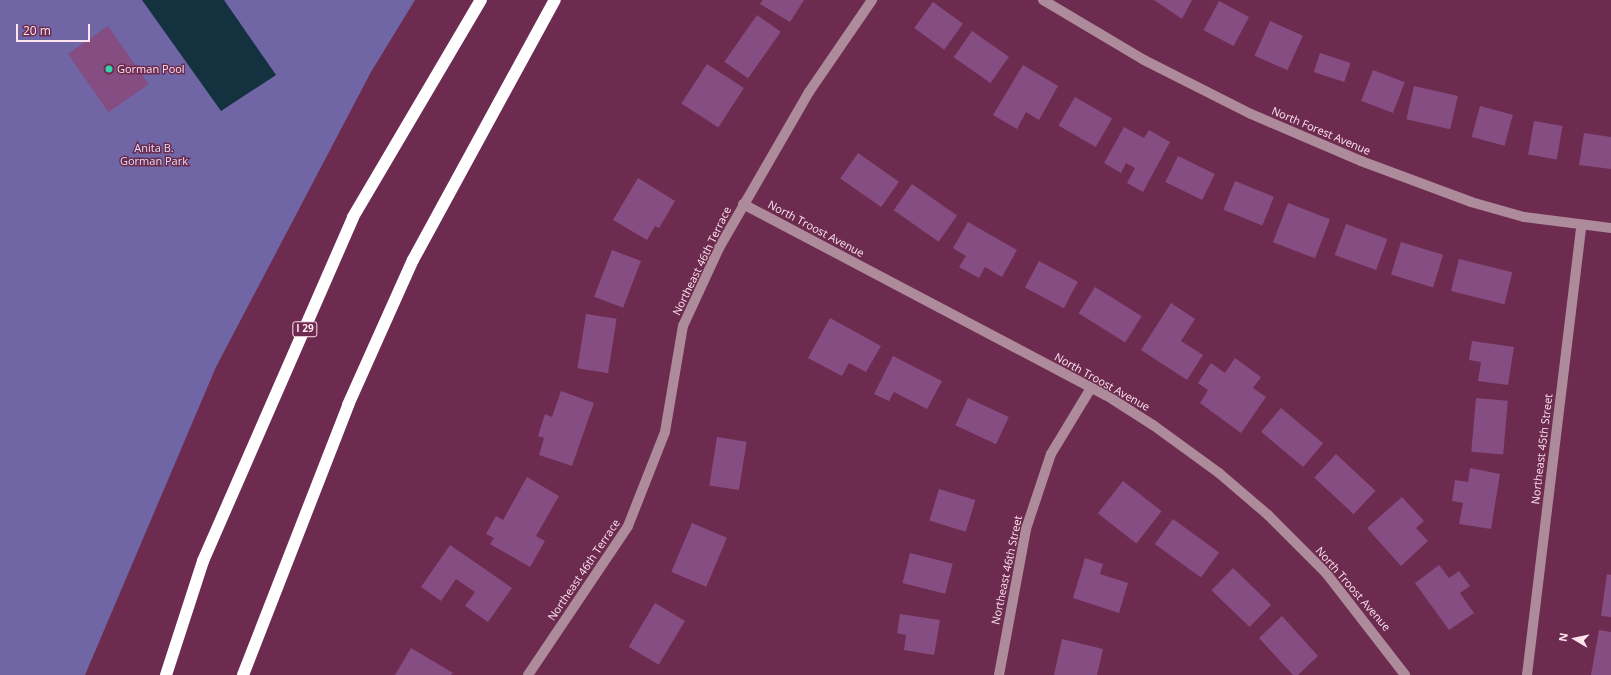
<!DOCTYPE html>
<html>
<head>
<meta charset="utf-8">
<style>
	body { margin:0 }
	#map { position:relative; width:1611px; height:675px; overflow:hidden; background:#6d2c4f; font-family:"Open Sans",sans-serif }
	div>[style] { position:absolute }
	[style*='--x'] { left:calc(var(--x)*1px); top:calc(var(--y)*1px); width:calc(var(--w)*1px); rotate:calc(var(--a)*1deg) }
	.green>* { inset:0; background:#7066a6 }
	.water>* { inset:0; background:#13313e }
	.building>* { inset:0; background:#864d82; transform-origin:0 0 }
	.minor>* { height:10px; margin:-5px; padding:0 5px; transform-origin:5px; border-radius:5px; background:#ae8b9b }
	.highway>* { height:12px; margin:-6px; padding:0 6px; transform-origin:6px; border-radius:6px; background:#fff }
	.dots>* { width:11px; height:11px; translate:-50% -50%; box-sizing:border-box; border:2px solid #6d2c4f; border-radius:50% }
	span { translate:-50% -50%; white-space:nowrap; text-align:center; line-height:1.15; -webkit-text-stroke:3px #6d2c4f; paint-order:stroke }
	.shield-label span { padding:1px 3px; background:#6d2c4f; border:1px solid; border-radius:3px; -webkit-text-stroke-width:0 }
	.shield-label { font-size:10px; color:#fde4ef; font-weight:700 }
	.poi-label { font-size:11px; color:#fde4ef }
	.left { translate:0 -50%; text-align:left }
	.street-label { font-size:11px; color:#fde4ef }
	.park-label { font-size:11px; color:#e0dff3 }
	.north { position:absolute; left:1555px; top:619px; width:40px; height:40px; -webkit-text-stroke:3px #6d2c4f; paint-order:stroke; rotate:279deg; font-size:11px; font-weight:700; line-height:16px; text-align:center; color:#fde4ef }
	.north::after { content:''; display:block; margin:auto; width:14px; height:18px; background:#fde4ef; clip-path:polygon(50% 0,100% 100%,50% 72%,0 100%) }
	.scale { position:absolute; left:16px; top:24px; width:74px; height:18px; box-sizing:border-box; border:2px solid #fde4ef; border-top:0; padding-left:5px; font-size:12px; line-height:14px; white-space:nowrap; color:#fde4ef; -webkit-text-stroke:3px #6d2c4f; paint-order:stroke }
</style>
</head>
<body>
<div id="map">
	<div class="green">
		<div style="clip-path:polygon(0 0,415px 0,371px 72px,216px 367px,85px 675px,0 675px)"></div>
	</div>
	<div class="water">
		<div style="clip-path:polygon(142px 0,224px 0,276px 75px,221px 111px)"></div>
	</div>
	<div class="building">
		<div style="clip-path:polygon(763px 0,804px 0,790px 22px,760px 4px)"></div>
		<div style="clip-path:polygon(1154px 0,1192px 0,1182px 19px)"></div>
		<div style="left:1219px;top:1px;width:34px;height:33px;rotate:28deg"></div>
		<div style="left:933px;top:2px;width:37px;height:32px;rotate:36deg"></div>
		<div style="left:757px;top:15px;width:29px;height:57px;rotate:35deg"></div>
		<div style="left:1270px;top:21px;width:36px;height:38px;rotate:24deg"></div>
		<div style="left:108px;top:26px;width:71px;height:49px;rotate:55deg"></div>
		<div style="left:972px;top:31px;width:45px;height:32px;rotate:35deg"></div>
		<div style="left:1320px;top:53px;width:32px;height:20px;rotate:18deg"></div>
		<div style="left:707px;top:64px;width:44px;height:47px;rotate:33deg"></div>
		<div style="clip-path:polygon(1023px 65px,1058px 86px,1039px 120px,1026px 112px,1017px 129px,993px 115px)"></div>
		<div style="left:1373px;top:70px;width:34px;height:33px;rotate:21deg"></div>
		<div style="left:1414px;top:86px;width:45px;height:34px;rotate:13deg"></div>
		<div style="left:1075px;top:97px;width:43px;height:33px;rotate:30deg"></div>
		<div style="left:1480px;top:106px;width:34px;height:32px;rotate:15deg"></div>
		<div style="left:1534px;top:121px;width:29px;height:34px;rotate:10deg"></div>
		<div style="clip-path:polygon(1124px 127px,1144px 138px,1149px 130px,1170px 142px,1143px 192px,1127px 183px,1135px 168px,1126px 163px,1121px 173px,1104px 163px)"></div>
		<div style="clip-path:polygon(1584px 133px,1611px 137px,1611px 169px,1579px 165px)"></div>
		<div style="left:858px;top:153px;width:50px;height:31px;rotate:35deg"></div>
		<div style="left:1178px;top:156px;width:41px;height:29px;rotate:26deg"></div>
		<div style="clip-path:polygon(638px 178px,675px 201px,659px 228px,655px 226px,647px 240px,613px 220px)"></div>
		<div style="left:1235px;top:181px;width:42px;height:31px;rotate:22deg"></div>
		<div style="left:912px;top:184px;width:55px;height:32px;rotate:35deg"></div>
		<div style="left:1288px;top:203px;width:45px;height:42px;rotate:21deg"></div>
		<div style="clip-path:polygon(968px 222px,1017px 250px,1002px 277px,985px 267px,979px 278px,959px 267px,966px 256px,953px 248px)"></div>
		<div style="left:1346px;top:224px;width:44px;height:33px;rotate:20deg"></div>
		<div style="left:1401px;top:242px;width:44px;height:34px;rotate:17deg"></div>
		<div style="left:612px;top:250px;width:31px;height:50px;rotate:21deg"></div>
		<div style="left:1459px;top:259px;width:55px;height:33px;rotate:14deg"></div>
		<div style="left:1039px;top:261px;width:44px;height:30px;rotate:28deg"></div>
		<div style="left:1095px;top:287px;width:55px;height:31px;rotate:32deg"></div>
		<div style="clip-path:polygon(1171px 303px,1195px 319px,1181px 341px,1203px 355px,1187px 380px,1141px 350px)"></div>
		<div style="left:586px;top:314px;width:31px;height:55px;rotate:9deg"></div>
		<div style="clip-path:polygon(830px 318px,881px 346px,866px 372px,849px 363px,842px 376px,808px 358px)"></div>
		<div style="clip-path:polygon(1472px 341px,1514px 347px,1508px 385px,1478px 381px,1481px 362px,1469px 360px)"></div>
		<div style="clip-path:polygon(893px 356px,942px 381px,927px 409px,894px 392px,889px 401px,874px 394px)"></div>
		<div style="clip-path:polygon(1235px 358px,1261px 377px,1253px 388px,1266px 397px,1241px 433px,1200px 403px,1208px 390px,1198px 383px,1211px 363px,1225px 373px)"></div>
		<div style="clip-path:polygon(561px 391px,594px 403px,572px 466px,539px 455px,544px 438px,538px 436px,545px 414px,552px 417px)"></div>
		<div style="left:968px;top:398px;width:45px;height:30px;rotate:25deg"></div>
		<div style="left:1476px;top:398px;width:32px;height:54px;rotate:5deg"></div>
		<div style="left:1281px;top:408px;width:55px;height:31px;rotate:40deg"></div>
		<div style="left:717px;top:437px;width:30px;height:49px;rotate:9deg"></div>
		<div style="left:1336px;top:454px;width:54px;height:32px;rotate:43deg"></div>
		<div style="clip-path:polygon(1470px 468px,1500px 474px,1491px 529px,1459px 524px,1463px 503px,1452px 501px,1455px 480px,1468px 482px)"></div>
		<div style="clip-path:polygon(527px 477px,559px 496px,536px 536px,545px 541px,530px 567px,490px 544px,494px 538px,486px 534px,496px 516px,503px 520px)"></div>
		<div style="left:1123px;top:481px;width:49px;height:41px;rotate:38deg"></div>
		<div style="left:939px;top:489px;width:38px;height:33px;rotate:17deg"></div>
		<div style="clip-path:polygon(1402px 497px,1424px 521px,1416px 528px,1428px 541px,1401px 566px,1367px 528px)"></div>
		<div style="left:1173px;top:519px;width:57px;height:31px;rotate:36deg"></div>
		<div style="left:692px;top:523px;width:38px;height:53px;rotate:23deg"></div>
		<div style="clip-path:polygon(450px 545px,512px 588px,488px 622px,465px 606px,475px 592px,456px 579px,441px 601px,421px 587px)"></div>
		<div style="left:910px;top:553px;width:44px;height:31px;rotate:14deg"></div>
		<div style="clip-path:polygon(1085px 558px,1103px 564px,1100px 574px,1128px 583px,1119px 613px,1073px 598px)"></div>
		<div style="clip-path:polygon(1439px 565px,1449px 578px,1459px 571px,1470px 586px,1460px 593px,1474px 613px,1449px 630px,1415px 583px)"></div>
		<div style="left:1233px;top:568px;width:53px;height:31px;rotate:44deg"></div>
		<div style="clip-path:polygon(1607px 574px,1611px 575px,1611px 617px,1601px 616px)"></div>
		<div style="left:655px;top:603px;width:35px;height:51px;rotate:31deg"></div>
		<div style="clip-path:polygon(900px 614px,940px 620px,934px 655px,904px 650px,906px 635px,897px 633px)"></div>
		<div style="clip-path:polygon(1282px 616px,1318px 656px,1298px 675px,1293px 675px,1259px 638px)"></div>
		<div style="clip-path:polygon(1599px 630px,1611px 632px,1611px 675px,1591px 675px)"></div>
		<div style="clip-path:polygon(1062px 639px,1103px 649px,1097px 675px,1054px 675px)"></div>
		<div style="clip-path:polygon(411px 648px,453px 673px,451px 675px,395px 675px)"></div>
	</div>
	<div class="minor">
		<div style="--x:1043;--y:0;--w:117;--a:30.7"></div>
		<div style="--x:1144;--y:60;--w:120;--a:26.8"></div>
		<div style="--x:1251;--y:114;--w:120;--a:23.1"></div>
		<div style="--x:1361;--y:161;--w:117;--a:20.4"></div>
		<div style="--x:1471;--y:202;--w:55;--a:15.8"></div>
		<div style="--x:1524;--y:217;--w:88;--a:7.2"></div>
		<div style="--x:743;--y:204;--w:410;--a:27.8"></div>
		<div style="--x:1106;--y:395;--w:56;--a:32.6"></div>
		<div style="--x:1153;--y:425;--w:82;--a:36"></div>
		<div style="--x:1219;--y:473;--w:65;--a:40.6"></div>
		<div style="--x:1268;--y:515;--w:82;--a:45"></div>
		<div style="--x:1326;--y:573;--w:129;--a:52.2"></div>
		<div style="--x:528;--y:675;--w:179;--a:-56.1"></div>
		<div style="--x:628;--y:526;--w:101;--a:-68.5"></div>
		<div style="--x:665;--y:432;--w:108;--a:-80.4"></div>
		<div style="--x:683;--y:326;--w:86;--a:-65.2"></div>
		<div style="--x:719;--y:248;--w:180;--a:-60"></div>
		<div style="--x:809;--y:92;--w:112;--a:-55.6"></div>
		<div style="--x:999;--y:675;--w:148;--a:-79.5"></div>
		<div style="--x:1026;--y:529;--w:79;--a:-71.6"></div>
		<div style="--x:1051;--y:454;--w:77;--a:-58.8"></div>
		<div style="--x:1527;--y:675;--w:452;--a:-83.1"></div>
	</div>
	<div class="highway">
		<div style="--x:166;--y:675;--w:120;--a:-72"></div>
		<div style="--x:203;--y:561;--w:375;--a:-66.4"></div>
		<div style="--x:353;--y:217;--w:252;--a:-59.5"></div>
		<div style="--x:243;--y:675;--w:290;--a:-68.7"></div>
		<div style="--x:348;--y:405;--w:159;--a:-65.9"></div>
		<div style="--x:413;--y:260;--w:296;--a:-61.4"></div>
	</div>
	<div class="dots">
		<div style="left:109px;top:69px;background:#32d4a9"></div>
	</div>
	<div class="shield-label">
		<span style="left:305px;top:329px">I 29</span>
	</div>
	<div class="poi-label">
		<span class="left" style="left:117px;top:69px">Gorman Pool</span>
	</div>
	<div class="street-label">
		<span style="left:1321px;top:131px;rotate:23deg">North Forest Avenue</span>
		<span style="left:816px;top:229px;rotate:28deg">North Troost Avenue</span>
		<span style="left:702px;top:261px;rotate:-64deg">Northeast 46th Terrace</span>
		<span style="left:1102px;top:382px;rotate:29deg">North Troost Avenue</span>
		<span style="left:1542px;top:449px;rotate:-83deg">Northeast 45th Street</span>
		<span style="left:584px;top:570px;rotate:-56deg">Northeast 46th Terrace</span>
		<span style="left:1007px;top:570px;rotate:-78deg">Northeast 46th Street</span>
		<span style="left:1353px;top:589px;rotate:49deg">North Troost Avenue</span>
	</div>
	<div class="park-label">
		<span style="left:154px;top:155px">Anita B.<br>Gorman Park</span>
	</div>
	<div class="north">N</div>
	<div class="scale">20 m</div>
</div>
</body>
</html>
